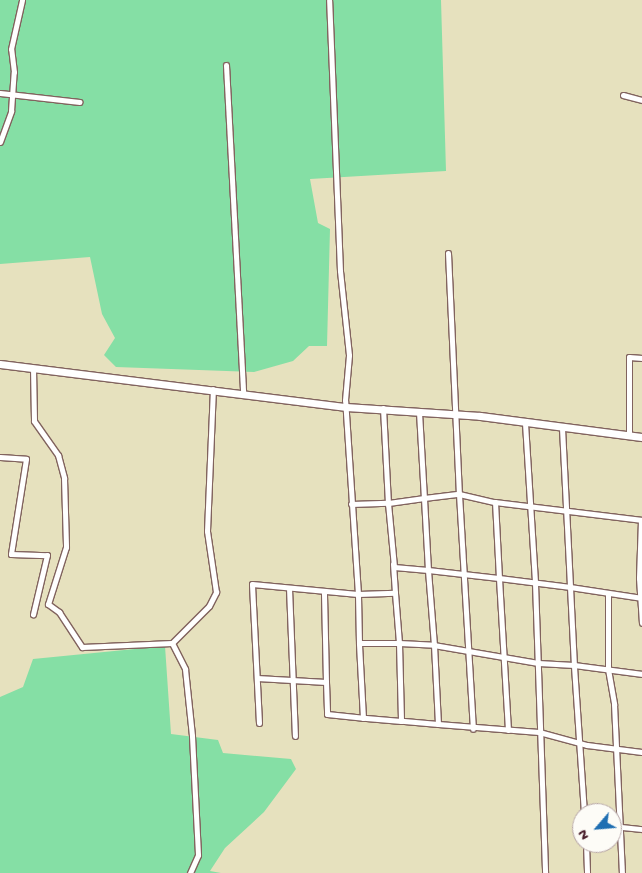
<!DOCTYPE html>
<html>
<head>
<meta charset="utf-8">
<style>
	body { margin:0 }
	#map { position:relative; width:642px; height:873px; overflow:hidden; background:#e6e1be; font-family:"Gochi Hand",sans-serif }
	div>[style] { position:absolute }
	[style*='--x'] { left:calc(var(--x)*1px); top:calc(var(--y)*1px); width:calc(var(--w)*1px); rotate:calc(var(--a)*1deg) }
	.green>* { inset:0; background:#85dfa5 }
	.roads { filter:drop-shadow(1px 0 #81635e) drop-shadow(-1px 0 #81635e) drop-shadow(0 1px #81635e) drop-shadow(0 -1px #81635e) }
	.street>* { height:5px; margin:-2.5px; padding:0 2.5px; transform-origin:2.5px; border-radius:2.5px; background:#fff }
	.secondary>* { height:7px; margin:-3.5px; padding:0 3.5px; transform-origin:3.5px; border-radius:3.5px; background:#fff }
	span { translate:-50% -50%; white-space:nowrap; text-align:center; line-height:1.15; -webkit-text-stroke:4.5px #fdfcf7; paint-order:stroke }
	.north { position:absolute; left:572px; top:803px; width:50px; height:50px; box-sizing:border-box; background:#fdfcf7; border:1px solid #b5a4a5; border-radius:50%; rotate:243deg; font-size:14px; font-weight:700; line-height:20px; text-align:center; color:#4a1f2b }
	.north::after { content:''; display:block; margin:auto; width:18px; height:22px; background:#1f6fb2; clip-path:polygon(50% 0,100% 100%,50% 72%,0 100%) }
</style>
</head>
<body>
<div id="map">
	<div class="green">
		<div style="clip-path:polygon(0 0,441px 0,446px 171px,310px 179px,318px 223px,330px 229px,327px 346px,309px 346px,293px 361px,254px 372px,116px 367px,104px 355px,115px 338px,102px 314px,90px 257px,0 264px)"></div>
		<div style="clip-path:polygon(165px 646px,171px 734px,218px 740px,223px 753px,291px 759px,296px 769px,264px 812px,225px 848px,210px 871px,221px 873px,0 873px,0 697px,23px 687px,33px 659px)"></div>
	</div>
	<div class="roads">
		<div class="street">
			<div style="--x:226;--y:65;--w:328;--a:87"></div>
			<div style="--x:0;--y:93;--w:80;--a:6.5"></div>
			<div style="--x:623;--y:95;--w:20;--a:15"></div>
			<div style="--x:0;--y:142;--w:33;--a:-70"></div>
			<div style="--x:11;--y:111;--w:39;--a:-86"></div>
			<div style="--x:14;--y:72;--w:23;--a:-97"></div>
			<div style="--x:11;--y:49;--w:50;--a:-77.3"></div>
			<div style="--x:448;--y:253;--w:241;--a:87.4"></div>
			<div style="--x:459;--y:494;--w:37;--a:13"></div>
			<div style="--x:33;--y:368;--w:53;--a:88.9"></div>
			<div style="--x:34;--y:421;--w:42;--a:54.8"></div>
			<div style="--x:58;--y:455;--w:24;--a:75"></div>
			<div style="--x:64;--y:478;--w:69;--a:88.3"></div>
			<div style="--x:66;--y:547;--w:60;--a:107.5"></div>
			<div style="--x:48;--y:604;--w:14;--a:36"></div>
			<div style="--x:59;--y:612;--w:42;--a:56.7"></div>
			<div style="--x:82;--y:647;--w:90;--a:-2.5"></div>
			<div style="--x:172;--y:643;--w:52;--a:-45"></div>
			<div style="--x:209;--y:606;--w:16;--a:-63"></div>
			<div style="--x:216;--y:592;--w:62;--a:-98.4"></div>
			<div style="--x:207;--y:531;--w:142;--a:-87.6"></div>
			<div style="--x:383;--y:408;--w:97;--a:87"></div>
			<div style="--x:419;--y:412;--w:86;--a:86.7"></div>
			<div style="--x:424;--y:498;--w:35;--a:-7"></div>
			<div style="--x:459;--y:494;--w:235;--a:86.6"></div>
			<div style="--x:525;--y:423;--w:160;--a:86.4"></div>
			<div style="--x:535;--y:583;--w:290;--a:88"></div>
			<div style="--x:562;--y:428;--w:159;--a:87.1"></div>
			<div style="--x:570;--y:587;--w:73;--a:8.7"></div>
			<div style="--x:629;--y:436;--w:79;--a:-90"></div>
			<div style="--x:629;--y:357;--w:13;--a:4"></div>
			<div style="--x:0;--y:457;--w:26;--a:4"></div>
			<div style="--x:26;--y:459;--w:96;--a:99"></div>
			<div style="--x:11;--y:554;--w:36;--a:2"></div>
			<div style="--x:47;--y:555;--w:61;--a:103.3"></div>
			<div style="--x:351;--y:504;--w:37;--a:-2"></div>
			<div style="--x:641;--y:520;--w:58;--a:92"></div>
			<div style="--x:639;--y:578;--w:45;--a:86.2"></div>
			<div style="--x:393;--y:564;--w:29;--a:86"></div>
			<div style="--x:289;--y:588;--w:148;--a:87.7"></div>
			<div style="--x:608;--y:594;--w:75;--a:90"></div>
			<div style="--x:608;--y:669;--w:36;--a:80"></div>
			<div style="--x:614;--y:704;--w:169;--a:87.3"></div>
			<div style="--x:172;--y:643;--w:29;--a:63"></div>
			<div style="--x:185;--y:669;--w:67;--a:84"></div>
			<div style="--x:192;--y:736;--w:119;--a:87.1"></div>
			<div style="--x:198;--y:855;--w:20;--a:114"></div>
			<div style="--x:359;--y:643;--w:49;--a:-91.2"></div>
			<div style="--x:358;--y:594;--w:37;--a:-2"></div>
			<div style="--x:395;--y:593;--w:50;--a:85.4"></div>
			<div style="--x:399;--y:643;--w:35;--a:3"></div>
			<div style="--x:434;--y:645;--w:79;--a:87.1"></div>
			<div style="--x:438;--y:724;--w:37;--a:-175"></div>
			<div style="--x:401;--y:721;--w:38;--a:-175"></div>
			<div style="--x:363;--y:718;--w:75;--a:-93.1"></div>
			<div style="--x:359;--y:643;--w:40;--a:0"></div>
			<div style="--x:399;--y:643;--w:78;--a:88.5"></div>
			<div style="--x:257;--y:678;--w:69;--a:3.3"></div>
			<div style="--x:326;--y:682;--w:91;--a:-91.3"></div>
			<div style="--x:326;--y:682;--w:32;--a:88"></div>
			<div style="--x:327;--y:714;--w:36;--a:6"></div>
			<div style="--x:259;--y:723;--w:139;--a:-92.9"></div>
			<div style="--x:252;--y:584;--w:106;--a:5.4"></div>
			<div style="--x:358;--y:594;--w:194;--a:-93.8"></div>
			<div style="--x:345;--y:400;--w:45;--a:-84.9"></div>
			<div style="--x:349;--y:355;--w:84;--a:-96.1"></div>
			<div style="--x:340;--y:271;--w:271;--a:-92.3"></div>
			<div style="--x:438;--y:724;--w:101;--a:4.5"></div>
			<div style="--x:539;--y:732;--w:50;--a:15.2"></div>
			<div style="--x:587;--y:745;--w:55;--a:7.3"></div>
			<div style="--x:508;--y:730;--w:152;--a:-93.4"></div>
			<div style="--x:499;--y:578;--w:72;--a:7.2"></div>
			<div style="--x:570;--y:587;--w:78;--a:87.1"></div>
			<div style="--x:574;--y:665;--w:69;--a:7.5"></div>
			<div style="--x:584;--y:813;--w:148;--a:-93.9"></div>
			<div style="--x:574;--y:665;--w:36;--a:-177"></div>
			<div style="--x:538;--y:663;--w:106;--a:-170.2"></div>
			<div style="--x:434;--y:645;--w:75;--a:-94.6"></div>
			<div style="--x:428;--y:570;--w:72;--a:-93.2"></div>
			<div style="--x:424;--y:498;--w:36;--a:172"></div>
			<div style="--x:388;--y:503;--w:64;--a:84.6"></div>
			<div style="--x:394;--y:567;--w:34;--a:5"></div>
			<div style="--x:428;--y:570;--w:71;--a:6.4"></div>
			<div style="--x:499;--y:578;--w:76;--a:-93"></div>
			<div style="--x:495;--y:502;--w:148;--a:7"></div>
			<div style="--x:612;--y:826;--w:30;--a:6"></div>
			<div style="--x:586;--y:843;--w:30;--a:88"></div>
		</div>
		<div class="secondary">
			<div style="--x:0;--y:364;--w:349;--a:7.1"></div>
			<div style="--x:346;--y:407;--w:134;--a:3.8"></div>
			<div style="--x:480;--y:416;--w:163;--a:7.4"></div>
		</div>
	</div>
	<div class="north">N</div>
</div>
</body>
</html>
